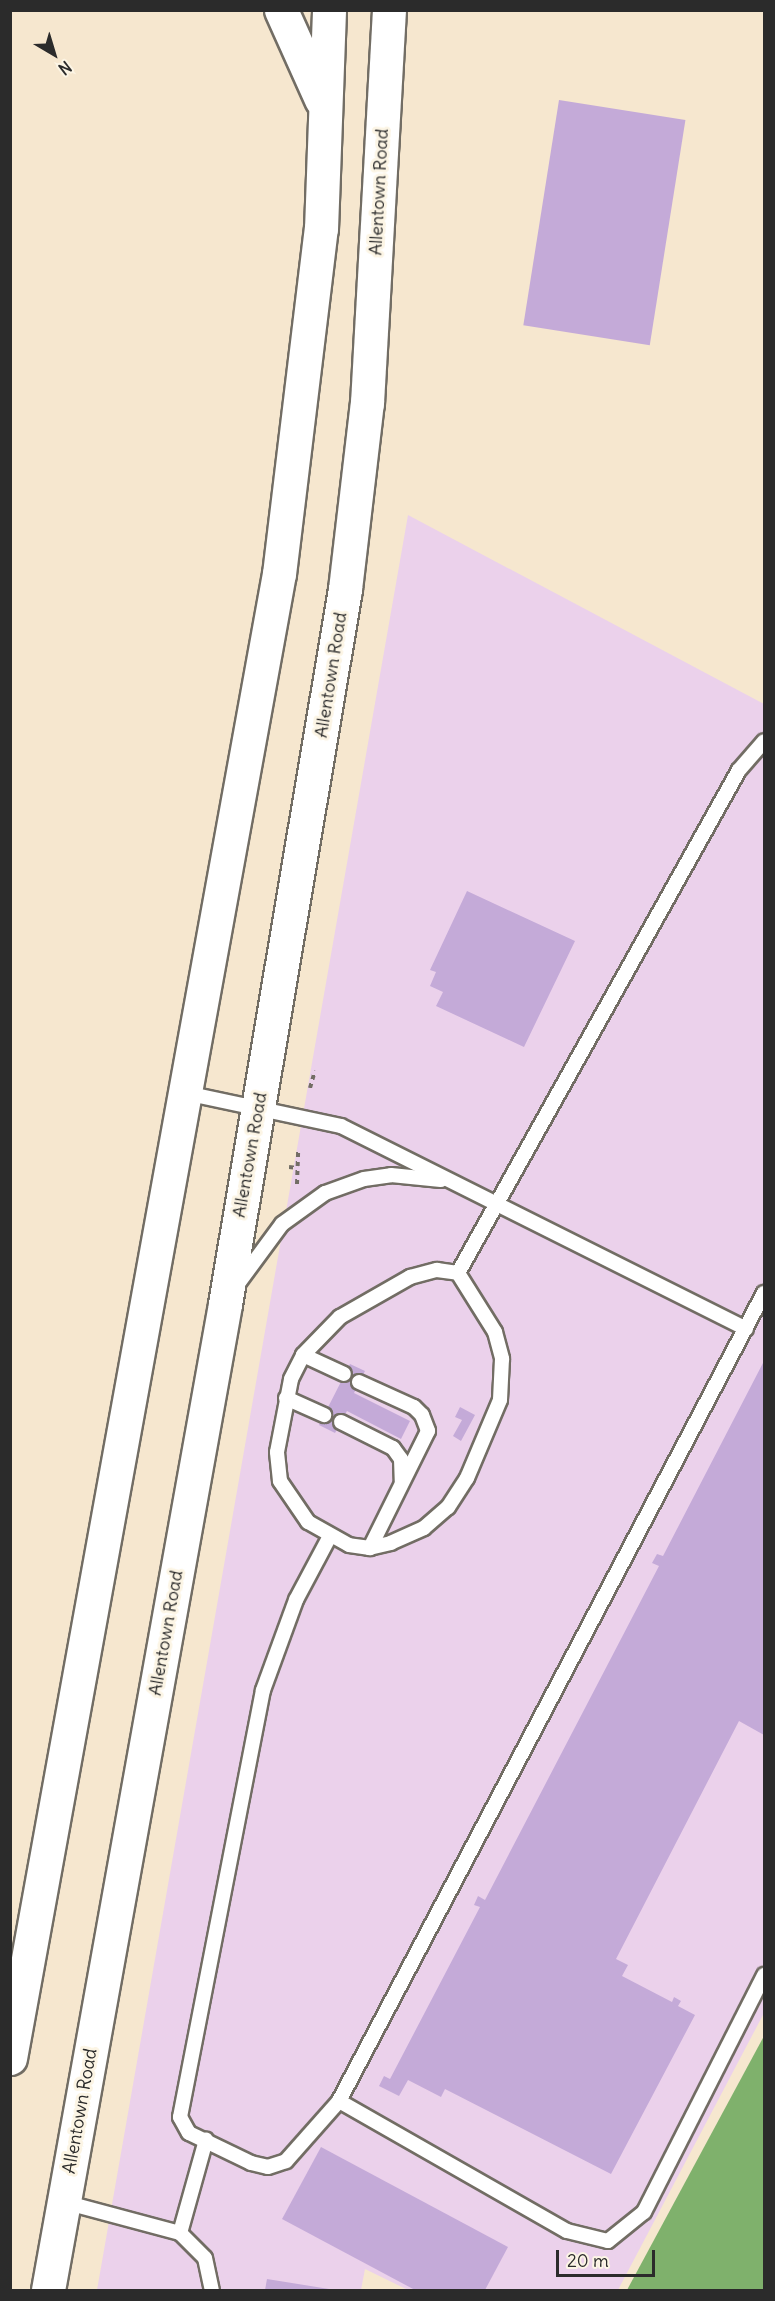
<!DOCTYPE html>
<html>
<head>
<meta charset="utf-8">
<style>
	body { margin:0 }
	#map { position:relative; width:775px; height:2301px; overflow:hidden; background:#f6e7cf; font-family:Delius,sans-serif }
	div>[style] { position:absolute }
	[style*='--x'] { left:calc(var(--x)*1px); top:calc(var(--y)*1px); width:calc(var(--w)*1px); rotate:calc(var(--a)*1deg) }
	.built>* { inset:0; background:#ebd1eb }
	.forest>* { inset:0; background:#7fb16c }
	.building>* { inset:0; background:#c4aad8; transform-origin:0 0 }
	.path>* { height:4px; margin-top:-2px; transform-origin:0; background:repeating-linear-gradient(90deg,#726d64 0 4.5px,transparent 0 9px) }
	.roads { filter:drop-shadow(2px 0 #726d64) drop-shadow(-2px 0 #726d64) drop-shadow(0 2px #726d64) drop-shadow(0 -2px #726d64) }
	.service>* { height:14px; margin:-7px; padding:0 7px; transform-origin:7px; border-radius:7px; background:#fff }
	.secondary>* { height:33px; margin:-16.5px; padding:0 16.5px; transform-origin:16.5px; border-radius:16.5px; background:#fff }
	span { translate:-50% -50%; white-space:nowrap; text-align:center; line-height:1.15; -webkit-text-stroke:6px #fcf5e5; paint-order:stroke }
	.street-label { font-size:18px; color:#2b2b2b }
	.frame { position:absolute; inset:0; border:12px solid #2b2b2b; pointer-events:none }
	.north { position:absolute; left:24px; top:24px; width:60px; height:60px; -webkit-text-stroke:4px #fcf5e5; paint-order:stroke; rotate:142deg; font-size:16px; font-weight:700; line-height:24px; text-align:center; color:#2b2b2b }
	.north::after { content:''; display:block; margin:auto; width:21px; height:27px; background:#2b2b2b; clip-path:polygon(50% 0,100% 100%,50% 72%,0 100%) }
	.scale { position:absolute; left:556px; top:2250px; width:99px; height:27px; box-sizing:border-box; border:3px solid #2b2b2b; border-top:0; padding-left:8px; font-size:18px; line-height:21px; white-space:nowrap; color:#2b2b2b; -webkit-text-stroke:4px #fcf5e5; paint-order:stroke }
</style>
</head>
<body>
<div id="map">
	<div class="built">
		<div style="clip-path:polygon(408px 515px,764px 704px,764px 2013px,618px 2290px,408px 2290px,365px 2269px,361px 2290px,97px 2290px)"></div>
	</div>
	<div class="forest">
		<div style="clip-path:polygon(764px 2036px,764px 2290px,627px 2290px)"></div>
	</div>
	<div class="building">
		<div style="left:559px;top:100px;width:128px;height:228px;rotate:9deg"></div>
		<div style="clip-path:polygon(467px 891px,575px 941px,524px 1047px,436px 1006px,443px 992px,430px 986px,436px 972px,430px 970px)"></div>
		<div style="clip-path:polygon(764px 1361px,764px 1735px,739px 1721px,616px 1959px,628px 1965px,622px 1976px,672px 2002px,674px 1997px,681px 2001px,678px 2006px,695px 2015px,611px 2174px,445px 2089px,441px 2097px,408px 2080px,399px 2096px,379px 2086px,384px 2076px,390px 2079px,480px 1907px,474px 1905px,478px 1896px,485px 1900px,659px 1566px,652px 1563px,657px 1554px,663px 1556px)"></div>
		<div style="clip-path:polygon(350px 1364px,365px 1371px,354px 1393px,410px 1421px,401px 1439px,347px 1411px,335px 1433px,319px 1425px)"></div>
		<div style="clip-path:polygon(460px 1407px,475px 1415px,461px 1441px,453px 1436px,462px 1420px,455px 1417px)"></div>
		<div style="clip-path:polygon(321px 2147px,508px 2247px,485px 2290px,415px 2290px,282px 2219px)"></div>
		<div style="clip-path:polygon(267px 2279px,329px 2289px,329px 2290px,265px 2290px)"></div>
	</div>
	<div class="path">
		<div style="--x:310;--y:1088;--w:18;--a:-74"></div>
		<div style="--x:289;--y:1167;--w:9;--a:6"></div>
		<div style="--x:297;--y:1184;--w:36;--a:-88"></div>
	</div>
	<div class="roads">
		<div class="service">
			<div style="--x:186;--y:1093;--w:158;--a:12"></div>
			<div style="--x:341;--y:1126;--w:453;--a:26.6"></div>
			<div style="--x:437;--y:1270;--w:21;--a:8"></div>
			<div style="--x:458;--y:1273;--w:70;--a:57.9"></div>
			<div style="--x:495;--y:1332;--w:28;--a:75"></div>
			<div style="--x:502;--y:1359;--w:41;--a:92.8"></div>
			<div style="--x:500;--y:1400;--w:85;--a:112.9"></div>
			<div style="--x:467;--y:1478;--w:35;--a:123"></div>
			<div style="--x:448;--y:1507;--w:32;--a:139"></div>
			<div style="--x:424;--y:1528;--w:36;--a:156"></div>
			<div style="--x:391;--y:1543;--w:22;--a:167"></div>
			<div style="--x:370;--y:1548;--w:21;--a:-172"></div>
			<div style="--x:349;--y:1545;--w:47;--a:-150.7"></div>
			<div style="--x:308;--y:1522;--w:50;--a:-124.3"></div>
			<div style="--x:280;--y:1481;--w:29;--a:-96"></div>
			<div style="--x:277;--y:1452;--w:74;--a:-79.1"></div>
			<div style="--x:291;--y:1379;--w:27;--a:-63"></div>
			<div style="--x:303;--y:1355;--w:53;--a:-45.8"></div>
			<div style="--x:340;--y:1317;--w:81;--a:-29.7"></div>
			<div style="--x:410;--y:1277;--w:28;--a:-15"></div>
			<div style="--x:458;--y:1273;--w:576;--a:-60.81"></div>
			<div style="--x:739;--y:770;--w:38;--a:-49"></div>
			<div style="--x:237;--y:1285;--w:76;--a:-53.6"></div>
			<div style="--x:282;--y:1224;--w:53;--a:-35.8"></div>
			<div style="--x:325;--y:1193;--w:41;--a:-19.7"></div>
			<div style="--x:364;--y:1179;--w:27;--a:-8"></div>
			<div style="--x:391;--y:1175;--w:50;--a:5.7"></div>
			<div style="--x:303;--y:1355;--w:45;--a:24.9"></div>
			<div style="--x:359;--y:1382;--w:60;--a:24.4"></div>
			<div style="--x:414;--y:1407;--w:11;--a:45"></div>
			<div style="--x:422;--y:1415;--w:17;--a:69"></div>
			<div style="--x:428;--y:1431;--w:131;--a:116.4"></div>
			<div style="--x:286;--y:1398;--w:42;--a:24.1"></div>
			<div style="--x:341;--y:1422;--w:58;--a:26.6"></div>
			<div style="--x:393;--y:1448;--w:14;--a:54"></div>
			<div style="--x:401;--y:1459;--w:23;--a:88"></div>
			<div style="--x:330;--y:1536;--w:72;--a:118"></div>
			<div style="--x:296;--y:1600;--w:96;--a:110.1"></div>
			<div style="--x:263;--y:1690;--w:435;--a:101"></div>
			<div style="--x:180;--y:2117;--w:18;--a:61"></div>
			<div style="--x:189;--y:2133;--w:69;--a:25.8"></div>
			<div style="--x:251;--y:2163;--w:17;--a:13"></div>
			<div style="--x:268;--y:2167;--w:19;--a:-18"></div>
			<div style="--x:286;--y:2161;--w:80;--a:-48.5"></div>
			<div style="--x:339;--y:2101;--w:913;--a:-62.26"></div>
			<div style="--x:339;--y:2101;--w:262;--a:29.7"></div>
			<div style="--x:567;--y:2231;--w:42;--a:13.7"></div>
			<div style="--x:608;--y:2241;--w:46;--a:-38.9"></div>
			<div style="--x:644;--y:2212;--w:266;--a:-63.1"></div>
			<div style="--x:64;--y:2202;--w:120;--a:15"></div>
			<div style="--x:180;--y:2233;--w:35;--a:45"></div>
			<div style="--x:205;--y:2258;--w:33;--a:78"></div>
			<div style="--x:180;--y:2233;--w:97;--a:-74.4"></div>
		</div>
		<div class="secondary">
			<div style="--x:281;--y:10;--w:98;--a:65.8"></div>
			<div style="--x:10;--y:2058;--w:1508;--a:-79.73"></div>
			<div style="--x:279;--y:574;--w:348;--a:-83.1"></div>
			<div style="--x:321;--y:229;--w:219;--a:-87.9"></div>
			<div style="--x:48;--y:2290;--w:1002;--a:-79.82"></div>
			<div style="--x:225;--y:1304;--w:725;--a:-80.47"></div>
			<div style="--x:345;--y:589;--w:187;--a:-83.3"></div>
			<div style="--x:367;--y:403;--w:394;--a:-86.8"></div>
		</div>
	</div>
	<div class="street-label">
		<span style="left:379px;top:192px;rotate:-87deg">Allentown Road</span>
		<span style="left:331px;top:675px;rotate:-81deg">Allentown Road</span>
		<span style="left:250px;top:1155px;rotate:-80deg">Allentown Road</span>
		<span style="left:166px;top:1633px;rotate:-80deg">Allentown Road</span>
		<span style="left:80px;top:2111px;rotate:-80deg">Allentown Road</span>
	</div>
	<div class="frame"></div>
	<div class="north">N</div>
	<div class="scale">20 m</div>
</div>
</body>
</html>
